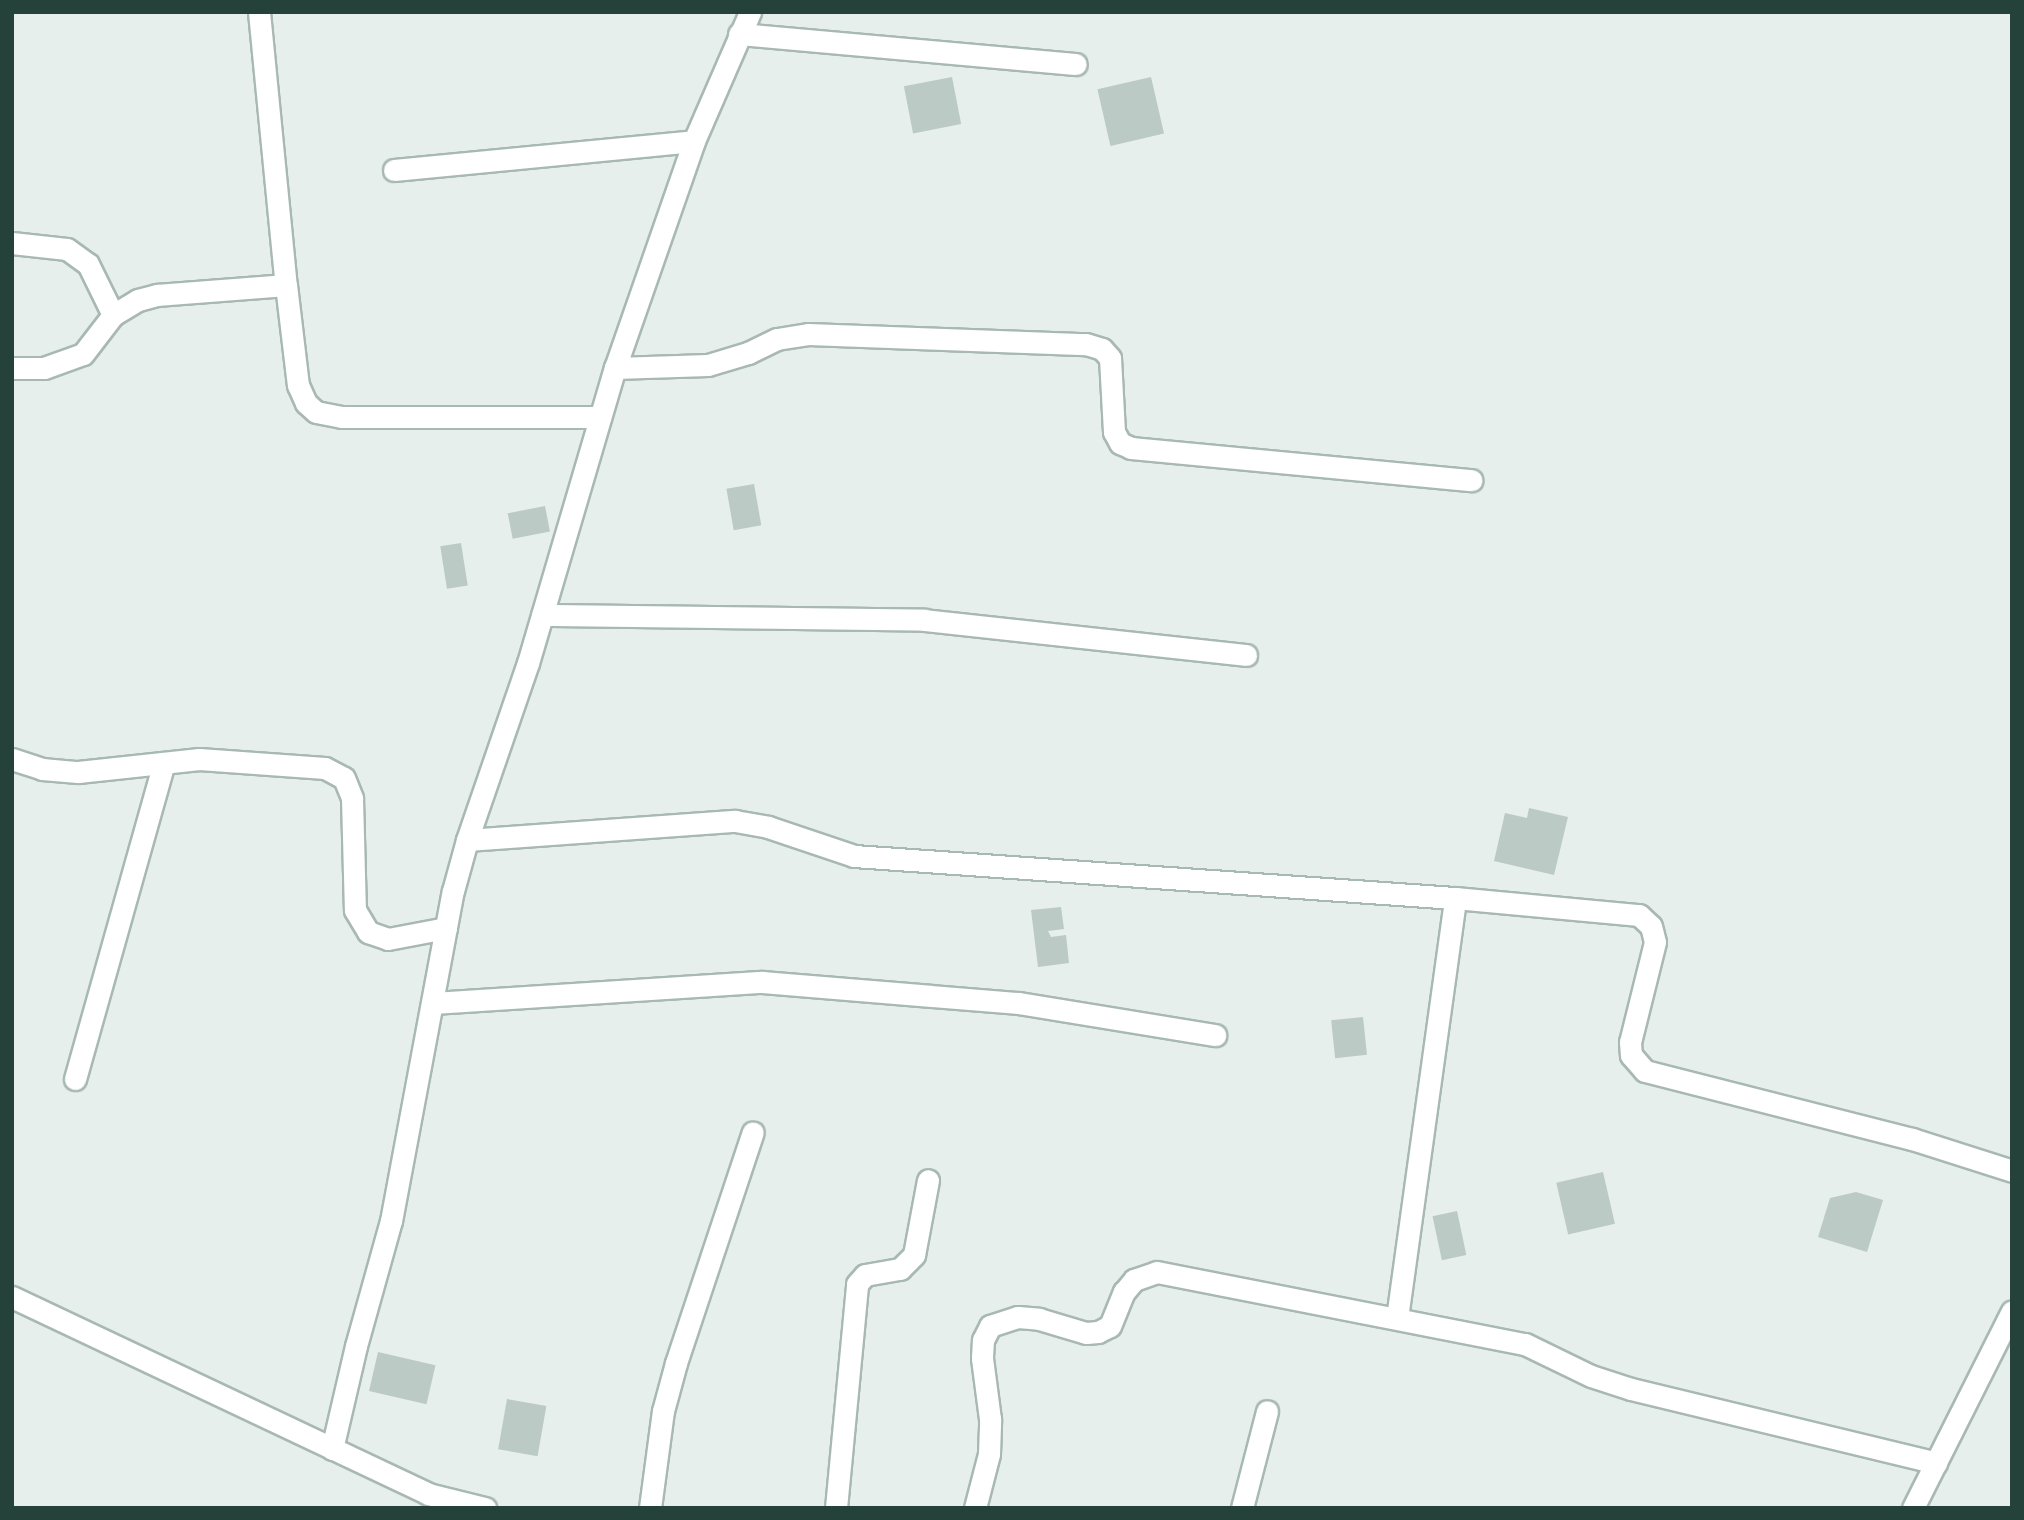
<!DOCTYPE html>
<html>
<head>
<meta charset="utf-8">
<style>
	body { margin:0 }
	#map { position:relative; width:2024px; height:1520px; overflow:hidden; background:#e6efeb; font-family:"PT Sans Narrow",sans-serif }
	div>[style] { position:absolute }
	[style*='--x'] { left:calc(var(--x)*1px); top:calc(var(--y)*1px); width:calc(var(--w)*1px); rotate:calc(var(--a)*1deg) }
	.building>* { inset:0; background:#bbcac4; transform-origin:0 0 }
	.roads { filter:drop-shadow(2px 0 #a8b8b2) drop-shadow(-2px 0 #a8b8b2) drop-shadow(0 2px #a8b8b2) drop-shadow(0 -2px #a8b8b2) }
	.minor>* { height:21px; margin:-10.5px; padding:0 10.5px; transform-origin:10.5px; border-radius:10.5px; background:#fff }
	.tertiary>* { height:21px; margin:-10.5px; padding:0 10.5px; transform-origin:10.5px; border-radius:10.5px; background:#fff }
	span { translate:-50% -50%; white-space:nowrap; text-align:center; line-height:1.15; -webkit-text-stroke:5px #f7fbf9; paint-order:stroke }
	.frame { position:absolute; inset:0; border:14px solid #24423a; pointer-events:none }
</style>
</head>
<body>
<div id="map">
	<div class="building">
		<div style="left:952px;top:77px;width:48px;height:49px;rotate:79deg"></div>
		<div style="left:1151px;top:77px;width:58px;height:55px;rotate:77deg"></div>
		<div style="left:754px;top:484px;width:42px;height:28px;rotate:80deg"></div>
		<div style="left:545px;top:506px;width:26px;height:38px;rotate:79deg"></div>
		<div style="left:461px;top:543px;width:43px;height:21px;rotate:81deg"></div>
		<div style="clip-path:polygon(1529px 808px,1568px 817px,1554px 875px,1494px 861px,1505px 813px,1527px 818px)"></div>
		<div style="clip-path:polygon(1061px 907px,1064px 929px,1048px 931px,1051px 937px,1066px 935px,1069px 963px,1038px 967px,1031px 910px)"></div>
		<div style="left:1363px;top:1017px;width:38px;height:32px;rotate:84deg"></div>
		<div style="left:1603px;top:1172px;width:53px;height:48px;rotate:77deg"></div>
		<div style="clip-path:polygon(1856px 1192px,1883px 1200px,1867px 1252px,1818px 1237px,1830px 1198px)"></div>
		<div style="left:1457px;top:1211px;width:45px;height:25px;rotate:78deg"></div>
		<div style="left:378px;top:1352px;width:59px;height:40px;rotate:13deg"></div>
		<div style="left:507px;top:1399px;width:40px;height:51px;rotate:10deg"></div>
	</div>
	<div class="roads">
		<div class="minor">
			<div style="--x:259;--y:12;--w:274;--a:84.4"></div>
			<div style="--x:286;--y:285;--w:101;--a:83.2"></div>
			<div style="--x:298;--y:385;--w:20;--a:66"></div>
			<div style="--x:306;--y:403;--w:13;--a:42"></div>
			<div style="--x:316;--y:412;--w:25;--a:11"></div>
			<div style="--x:341;--y:417;--w:259;--a:0"></div>
			<div style="--x:739;--y:34;--w:338;--a:5.1"></div>
			<div style="--x:394;--y:170;--w:301;--a:-5.5"></div>
			<div style="--x:12;--y:243;--w:55;--a:6.2"></div>
			<div style="--x:67;--y:249;--w:26;--a:36"></div>
			<div style="--x:88;--y:264;--w:57;--a:63.9"></div>
			<div style="--x:12;--y:368;--w:32;--a:0"></div>
			<div style="--x:44;--y:368;--w:41;--a:-19.7"></div>
			<div style="--x:83;--y:354;--w:49;--a:-52.4"></div>
			<div style="--x:113;--y:315;--w:29;--a:-31"></div>
			<div style="--x:138;--y:300;--w:20;--a:-15"></div>
			<div style="--x:157;--y:295;--w:129;--a:-4.4"></div>
			<div style="--x:615;--y:368;--w:93;--a:-1.8"></div>
			<div style="--x:708;--y:365;--w:42;--a:-16.7"></div>
			<div style="--x:748;--y:353;--w:32;--a:-26"></div>
			<div style="--x:777;--y:339;--w:31;--a:-9"></div>
			<div style="--x:808;--y:334;--w:278;--a:2.1"></div>
			<div style="--x:1086;--y:344;--w:17;--a:17"></div>
			<div style="--x:1102;--y:349;--w:12;--a:48"></div>
			<div style="--x:1110;--y:358;--w:74;--a:86.9"></div>
			<div style="--x:1114;--y:432;--w:13;--a:61"></div>
			<div style="--x:1120;--y:443;--w:12;--a:24"></div>
			<div style="--x:1131;--y:448;--w:342;--a:5.4"></div>
			<div style="--x:542;--y:615;--w:382;--a:0.7"></div>
			<div style="--x:924;--y:620;--w:324;--a:6.2"></div>
			<div style="--x:12;--y:759;--w:32;--a:18"></div>
			<div style="--x:42;--y:769;--w:36;--a:5"></div>
			<div style="--x:78;--y:772;--w:122;--a:-6.1"></div>
			<div style="--x:199;--y:759;--w:126;--a:4.1"></div>
			<div style="--x:325;--y:768;--w:21;--a:28"></div>
			<div style="--x:344;--y:778;--w:22;--a:68"></div>
			<div style="--x:352;--y:798;--w:112;--a:88.5"></div>
			<div style="--x:355;--y:910;--w:26;--a:59"></div>
			<div style="--x:368;--y:932;--w:21;--a:19"></div>
			<div style="--x:388;--y:939;--w:59;--a:-10.7"></div>
			<div style="--x:467;--y:840;--w:269;--a:-4.1"></div>
			<div style="--x:735;--y:821;--w:34;--a:10"></div>
			<div style="--x:768;--y:827;--w:91;--a:18.6"></div>
			<div style="--x:854;--y:856;--w:602;--a:4"></div>
			<div style="--x:1455;--y:898;--w:185;--a:5.3"></div>
			<div style="--x:1639;--y:915;--w:16;--a:43"></div>
			<div style="--x:1651;--y:926;--w:16;--a:76"></div>
			<div style="--x:1655;--y:942;--w:103;--a:104"></div>
			<div style="--x:1630;--y:1042;--w:13;--a:86"></div>
			<div style="--x:1631;--y:1055;--w:21;--a:49"></div>
			<div style="--x:1645;--y:1071;--w:276;--a:14.3"></div>
			<div style="--x:1912;--y:1139;--w:105;--a:17.7"></div>
			<div style="--x:433;--y:1003;--w:330;--a:-3.7"></div>
			<div style="--x:762;--y:982;--w:258;--a:4.7"></div>
			<div style="--x:1019;--y:1003;--w:199;--a:9.3"></div>
			<div style="--x:75;--y:1079;--w:328;--a:-74.3"></div>
			<div style="--x:1397;--y:1318;--w:424;--a:-82.1"></div>
			<div style="--x:332;--y:1449;--w:106;--a:-76.9"></div>
			<div style="--x:356;--y:1346;--w:130;--a:-74.4"></div>
			<div style="--x:391;--y:1221;--w:336;--a:-79.4"></div>
			<div style="--x:453;--y:891;--w:53;--a:-74.6"></div>
			<div style="--x:467;--y:840;--w:187;--a:-71"></div>
			<div style="--x:528;--y:663;--w:308;--a:-73.6"></div>
			<div style="--x:615;--y:368;--w:240;--a:-70.8"></div>
			<div style="--x:694;--y:141;--w:141;--a:-66.5"></div>
			<div style="--x:650;--y:1508;--w:98;--a:-82.4"></div>
			<div style="--x:663;--y:1411;--w:50;--a:-74.8"></div>
			<div style="--x:676;--y:1363;--w:243;--a:-71.6"></div>
			<div style="--x:836;--y:1508;--w:225;--a:-84.6"></div>
			<div style="--x:857;--y:1284;--w:12;--a:-48"></div>
			<div style="--x:865;--y:1275;--w:36;--a:-10"></div>
			<div style="--x:900;--y:1269;--w:20;--a:-45"></div>
			<div style="--x:914;--y:1255;--w:76;--a:-79.4"></div>
			<div style="--x:975;--y:1508;--w:56;--a:-75.5"></div>
			<div style="--x:989;--y:1454;--w:35;--a:-88"></div>
			<div style="--x:990;--y:1419;--w:62;--a:-97.5"></div>
			<div style="--x:982;--y:1358;--w:18;--a:-87"></div>
			<div style="--x:983;--y:1340;--w:16;--a:-63"></div>
			<div style="--x:990;--y:1326;--w:29;--a:-18"></div>
			<div style="--x:1018;--y:1317;--w:21;--a:5"></div>
			<div style="--x:1039;--y:1319;--w:49;--a:16.6"></div>
			<div style="--x:1086;--y:1333;--w:12;--a:-5"></div>
			<div style="--x:1098;--y:1332;--w:13;--a:-27"></div>
			<div style="--x:1110;--y:1326;--w:37;--a:-68"></div>
			<div style="--x:1124;--y:1292;--w:16;--a:-50"></div>
			<div style="--x:1134;--y:1280;--w:24;--a:-19"></div>
			<div style="--x:1157;--y:1272;--w:375;--a:11.1"></div>
			<div style="--x:1525;--y:1344;--w:73;--a:25.9"></div>
			<div style="--x:1591;--y:1376;--w:42;--a:18"></div>
			<div style="--x:1631;--y:1389;--w:314;--a:13.6"></div>
			<div style="--x:1242;--y:1508;--w:100;--a:-75.5"></div>
			<div style="--x:1913;--y:1508;--w:220;--a:-63.3"></div>
		</div>
		<div class="tertiary">
			<div style="--x:12;--y:1297;--w:460;--a:25.3"></div>
			<div style="--x:428;--y:1494;--w:59;--a:13.8"></div>
		</div>
	</div>
	<div class="frame"></div>
</div>
</body>
</html>
